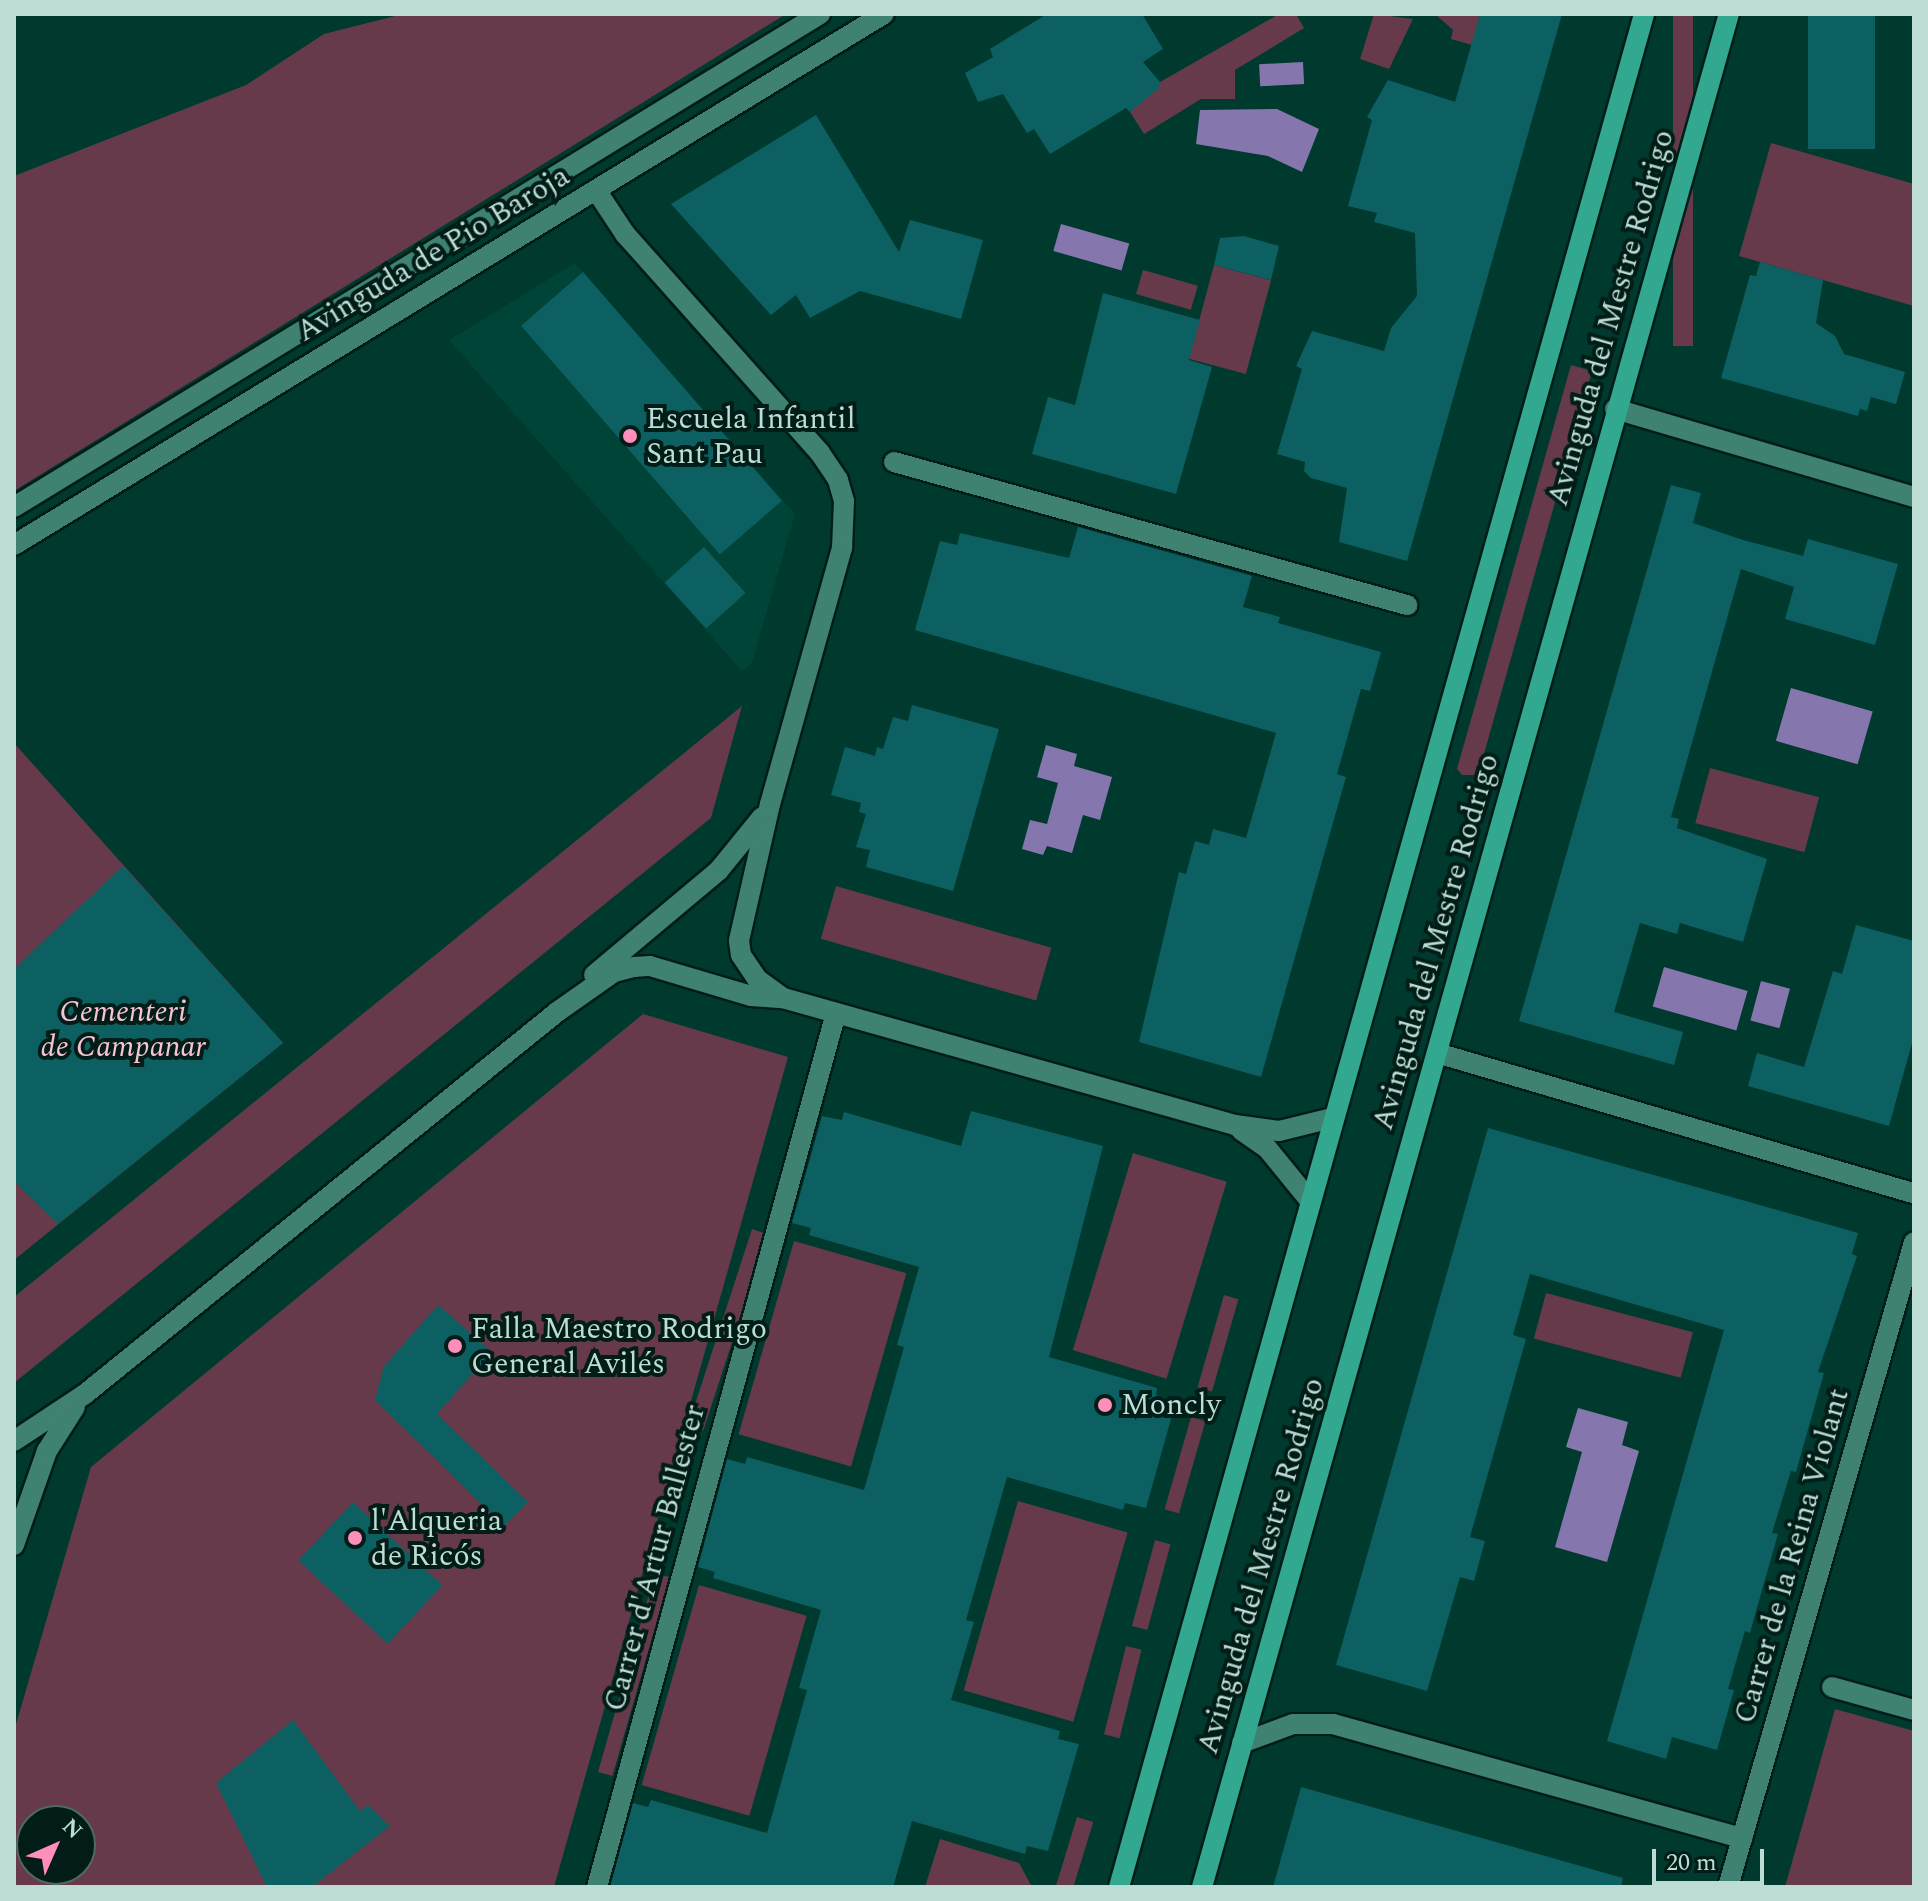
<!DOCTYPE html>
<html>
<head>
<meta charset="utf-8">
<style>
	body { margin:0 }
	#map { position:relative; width:1928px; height:1901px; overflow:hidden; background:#00392e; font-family:Spectral,serif }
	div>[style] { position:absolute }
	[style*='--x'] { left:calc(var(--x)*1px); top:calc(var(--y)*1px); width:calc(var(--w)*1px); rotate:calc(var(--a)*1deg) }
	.built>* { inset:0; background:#004437 }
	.green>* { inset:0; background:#663a4b; transform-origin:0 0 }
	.water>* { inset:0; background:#8576ad; transform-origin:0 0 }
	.building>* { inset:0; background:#0d6061; transform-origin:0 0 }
	.roads { filter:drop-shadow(2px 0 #001e17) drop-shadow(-2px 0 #001e17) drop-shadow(0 2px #001e17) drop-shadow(0 -2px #001e17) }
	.pedestrian>* { height:20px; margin:-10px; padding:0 10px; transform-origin:10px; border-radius:10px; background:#408272 }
	.minor>* { height:20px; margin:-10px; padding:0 10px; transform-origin:10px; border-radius:10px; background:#408272 }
	.secondary>* { height:20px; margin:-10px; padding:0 10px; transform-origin:10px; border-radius:10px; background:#408272 }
	.primary>* { height:20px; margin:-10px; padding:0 10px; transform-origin:10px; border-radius:10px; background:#33a890 }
	.dots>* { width:22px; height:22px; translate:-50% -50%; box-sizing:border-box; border:4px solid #021d17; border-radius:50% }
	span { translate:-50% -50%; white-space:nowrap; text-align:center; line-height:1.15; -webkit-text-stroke:8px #021d17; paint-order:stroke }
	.street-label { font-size:30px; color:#bdddd4 }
	.poi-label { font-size:30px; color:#bdddd4 }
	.left { translate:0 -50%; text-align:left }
	.park-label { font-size:30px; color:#f9c2d5; font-style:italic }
	.frame { position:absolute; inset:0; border:16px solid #bdddd4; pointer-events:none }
	.north { position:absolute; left:16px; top:1805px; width:80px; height:80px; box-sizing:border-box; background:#021d17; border:2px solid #4d6a63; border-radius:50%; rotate:45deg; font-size:22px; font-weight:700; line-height:32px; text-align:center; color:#bdddd4 }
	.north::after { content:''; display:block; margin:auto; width:28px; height:36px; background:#ff8ebb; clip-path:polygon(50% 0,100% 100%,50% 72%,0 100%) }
	.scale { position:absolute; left:1652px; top:1849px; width:112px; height:36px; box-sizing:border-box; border:4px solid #bdddd4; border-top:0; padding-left:10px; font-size:24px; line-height:28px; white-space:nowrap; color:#bdddd4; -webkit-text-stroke:6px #021d17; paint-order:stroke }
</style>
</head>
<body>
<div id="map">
	<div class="built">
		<div style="clip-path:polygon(575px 263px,795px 514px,752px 663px,742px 671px,449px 340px)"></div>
	</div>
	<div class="green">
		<div style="clip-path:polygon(403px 14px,786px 14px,14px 491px,14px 176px,246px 85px,324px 34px)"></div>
		<div style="clip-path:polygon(1279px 14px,1296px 14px,1304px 28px,1235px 70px,1235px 99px,1201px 99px,1144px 134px,1130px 112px,1160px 82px)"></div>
		<div style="clip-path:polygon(1374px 14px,1413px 19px,1389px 69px,1360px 59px)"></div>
		<div style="clip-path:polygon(1435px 14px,1480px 14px,1472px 45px,1451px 39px,1453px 30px)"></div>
		<div style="left:1673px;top:14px;width:20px;height:332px"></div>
		<div style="clip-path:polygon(1771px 143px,1914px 184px,1914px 306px,1739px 256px)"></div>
		<div style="left:1214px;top:265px;width:59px;height:97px;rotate:15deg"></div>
		<div style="left:1143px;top:270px;width:57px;height:25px;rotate:16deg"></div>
		<div style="clip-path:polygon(1571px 365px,1592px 371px,1478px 775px,1462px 775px,1457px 769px)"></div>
		<div style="clip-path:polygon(742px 706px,711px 818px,14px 1383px,14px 1297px)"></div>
		<div style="clip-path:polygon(14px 743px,283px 1043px,14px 1260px)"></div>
		<div style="left:1710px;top:768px;width:113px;height:57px;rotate:15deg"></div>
		<div style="left:836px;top:886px;width:224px;height:55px;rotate:16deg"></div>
		<div style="clip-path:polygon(evenodd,643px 1014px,788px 1057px,554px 1887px,14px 1887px,14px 1731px,91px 1467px,643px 1014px,32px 1821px,80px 1821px,80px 1869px,32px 1869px,32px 1821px)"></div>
		<div style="left:1133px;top:1153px;width:98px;height:206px;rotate:17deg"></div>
		<div style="left:752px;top:1229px;width:16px;height:207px;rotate:18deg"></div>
		<div style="left:794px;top:1241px;width:117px;height:201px;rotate:16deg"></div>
		<div style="left:1546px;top:1293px;width:152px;height:47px;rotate:15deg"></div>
		<div style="left:1224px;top:1295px;width:15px;height:96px;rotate:16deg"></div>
		<div style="left:1191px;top:1417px;width:15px;height:96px;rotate:16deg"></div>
		<div style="left:1018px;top:1501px;width:114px;height:197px;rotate:16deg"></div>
		<div style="left:1155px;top:1540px;width:16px;height:89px;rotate:15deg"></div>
		<div style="left:655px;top:1573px;width:15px;height:207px;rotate:16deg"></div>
		<div style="left:699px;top:1585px;width:112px;height:208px;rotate:16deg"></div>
		<div style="left:1126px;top:1646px;width:16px;height:91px;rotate:14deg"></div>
		<div style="clip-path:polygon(1835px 1709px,1914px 1731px,1914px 1887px,1785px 1887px)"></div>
		<div style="left:1077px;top:1817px;width:17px;height:73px;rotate:17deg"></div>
		<div style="clip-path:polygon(940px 1839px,1019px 1863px,1032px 1887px,925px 1887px)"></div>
	</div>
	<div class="water">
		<div style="left:1303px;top:62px;width:22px;height:44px;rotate:87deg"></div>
		<div style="clip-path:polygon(1277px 109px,1319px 129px,1302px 172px,1268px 156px,1196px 144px,1200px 110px)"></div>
		<div style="left:1061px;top:224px;width:71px;height:28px;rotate:16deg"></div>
		<div style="left:1791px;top:688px;width:85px;height:55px;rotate:16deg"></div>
		<div style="clip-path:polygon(1046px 745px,1077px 754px,1074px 766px,1112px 777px,1100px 820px,1083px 815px,1072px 853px,1047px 846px,1043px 855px,1022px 849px,1030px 820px,1047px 824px,1058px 783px,1037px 777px)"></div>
		<div style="left:1664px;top:967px;width:87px;height:41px;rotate:16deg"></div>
		<div style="left:1761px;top:981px;width:30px;height:41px;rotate:15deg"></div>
		<div style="clip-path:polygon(1578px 1408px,1628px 1422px,1622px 1445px,1639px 1451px,1607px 1562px,1555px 1547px,1582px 1452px,1566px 1447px)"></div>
	</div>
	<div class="building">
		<div style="clip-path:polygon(1047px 14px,1142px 14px,1163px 49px,1143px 62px,1160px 82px,1159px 88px,1130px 112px,1126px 108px,1050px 154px,1034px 129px,1027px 133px,1003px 94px,978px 102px,965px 73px,993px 57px,990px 49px)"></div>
		<div style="clip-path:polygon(1480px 14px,1562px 14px,1407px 561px,1339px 542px,1347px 488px,1311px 478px,1304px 471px,1305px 462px,1277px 454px,1302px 369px,1296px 366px,1312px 331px,1384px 351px,1391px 328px,1417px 296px,1415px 233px,1374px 222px,1377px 213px,1348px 206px,1372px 120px,1367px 117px,1388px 80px,1455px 102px)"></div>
		<div style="left:1808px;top:14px;width:67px;height:135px"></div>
		<div style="clip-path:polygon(816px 115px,899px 252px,910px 220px,983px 240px,961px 319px,860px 291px,810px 318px,796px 295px,771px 315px,671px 204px)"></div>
		<div style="clip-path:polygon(1244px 236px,1279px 246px,1271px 280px,1214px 265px,1220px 238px)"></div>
		<div style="clip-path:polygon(1760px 262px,1823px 280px,1816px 323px,1835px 336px,1844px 354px,1905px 372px,1896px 404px,1871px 397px,1867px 411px,1860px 409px,1858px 416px,1721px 378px,1750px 275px,1756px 276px)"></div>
		<div style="left:583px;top:272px;width:303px;height:82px;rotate:49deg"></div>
		<div style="clip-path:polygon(1103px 293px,1200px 320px,1189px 360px,1212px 367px,1176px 494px,1032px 454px,1048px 397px,1075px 405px)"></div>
		<div style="clip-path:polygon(1671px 485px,1701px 493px,1693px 523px,1743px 540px,1803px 556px,1808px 539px,1898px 564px,1875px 645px,1785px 619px,1794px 587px,1741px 569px,1671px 817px,1679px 819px,1677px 828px,1767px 859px,1743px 942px,1680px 923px,1677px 934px,1640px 923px,1614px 1012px,1683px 1032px,1674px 1065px,1519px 1021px)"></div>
		<div style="clip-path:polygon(1078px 527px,1252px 576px,1243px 607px,1280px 617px,1278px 623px,1381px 652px,1370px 691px,1361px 689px,1337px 774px,1346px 777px,1261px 1077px,1139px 1042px,1179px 872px,1186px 874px,1195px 841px,1209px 845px,1213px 829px,1246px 838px,1276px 733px,915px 630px,940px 541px,957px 545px,960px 533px,1069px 558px)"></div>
		<div style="left:704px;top:547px;width:62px;height:53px;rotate:48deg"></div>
		<div style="clip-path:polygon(912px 705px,999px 729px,953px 891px,866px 867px,870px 850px,856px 847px,866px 814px,859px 812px,861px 803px,831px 795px,845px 747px,875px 756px,877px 747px,883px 749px,893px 717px,908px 721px)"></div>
		<div style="clip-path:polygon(123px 866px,283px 1043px,58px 1224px,14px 1181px,14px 969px)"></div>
		<div style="clip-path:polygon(1856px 925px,1914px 941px,1914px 1036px,1889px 1126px,1748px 1086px,1757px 1053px,1804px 1067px,1833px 971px,1842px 974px)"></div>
		<div style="clip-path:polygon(971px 1111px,1103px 1146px,1049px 1357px,1157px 1388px,1156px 1395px,1176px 1401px,1146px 1508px,1125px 1503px,1123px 1510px,1007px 1477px,966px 1620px,974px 1622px,951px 1700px,1060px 1731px,1058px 1739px,1079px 1744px,1048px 1851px,1027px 1846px,1025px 1854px,912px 1821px,893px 1887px,610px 1887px,633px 1803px,648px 1807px,651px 1800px,767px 1833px,807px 1690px,799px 1688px,821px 1610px,713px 1578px,715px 1572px,698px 1567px,727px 1459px,745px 1464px,747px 1457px,864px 1490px,904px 1347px,897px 1345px,919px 1267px,809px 1235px,811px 1228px,792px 1223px,822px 1116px,842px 1120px,844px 1112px,961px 1146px)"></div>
		<div style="clip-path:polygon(1488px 1128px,1858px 1233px,1852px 1254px,1857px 1256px,1818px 1372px,1824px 1373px,1796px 1472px,1791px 1471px,1772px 1533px,1778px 1534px,1755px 1615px,1750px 1633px,1745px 1631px,1728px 1689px,1734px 1690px,1717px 1750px,1672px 1737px,1666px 1759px,1607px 1741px,1724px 1330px,1530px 1274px,1513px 1335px,1526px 1339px,1470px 1537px,1485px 1541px,1474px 1581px,1460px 1577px,1427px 1691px,1336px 1665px)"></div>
		<div style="clip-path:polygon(438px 1305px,492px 1352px,437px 1414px,528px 1502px,504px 1526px,375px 1400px,384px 1366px)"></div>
		<div style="left:353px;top:1502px;width:122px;height:80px;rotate:43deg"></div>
		<div style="clip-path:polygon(293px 1720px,360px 1811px,368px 1805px,390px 1826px,312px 1887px,267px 1887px,216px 1783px)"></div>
		<div style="clip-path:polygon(1301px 1787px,1623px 1878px,1621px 1887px,1273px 1887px)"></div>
	</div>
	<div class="roads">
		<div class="pedestrian">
			<div style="--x:894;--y:462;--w:533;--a:15.58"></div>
			<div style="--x:1832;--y:1687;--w:85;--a:15.7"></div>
			<div style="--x:597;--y:1887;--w:906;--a:-74.71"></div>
		</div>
		<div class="minor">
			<div style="--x:596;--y:190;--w:53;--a:56.6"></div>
			<div style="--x:625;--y:234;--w:293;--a:48.3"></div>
			<div style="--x:820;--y:453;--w:32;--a:56"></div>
			<div style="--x:838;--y:480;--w:22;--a:74"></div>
			<div style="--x:844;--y:501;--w:47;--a:92.4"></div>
			<div style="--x:842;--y:548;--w:266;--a:105.7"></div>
			<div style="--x:770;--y:804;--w:140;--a:102.8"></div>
			<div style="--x:739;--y:941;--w:14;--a:82"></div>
			<div style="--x:741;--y:955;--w:29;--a:56"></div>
			<div style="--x:757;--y:979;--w:32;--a:36"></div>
			<div style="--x:1615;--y:409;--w:312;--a:16.4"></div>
			<div style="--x:594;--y:975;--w:163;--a:-40"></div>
			<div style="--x:719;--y:870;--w:68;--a:-50.9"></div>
			<div style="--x:1437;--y:1053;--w:497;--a:16.4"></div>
			<div style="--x:1241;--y:1130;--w:32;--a:35"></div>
			<div style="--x:1267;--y:1148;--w:68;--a:50.9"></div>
			<div style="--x:14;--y:1441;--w:85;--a:-33.5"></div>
			<div style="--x:85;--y:1394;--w:607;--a:-38.98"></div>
			<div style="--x:557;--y:1012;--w:70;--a:-35.1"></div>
			<div style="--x:614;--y:972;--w:21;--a:-14"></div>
			<div style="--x:634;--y:967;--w:16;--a:-4"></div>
			<div style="--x:650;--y:966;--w:105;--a:16.5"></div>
			<div style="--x:751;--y:996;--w:32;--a:4"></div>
			<div style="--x:783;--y:998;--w:470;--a:15.7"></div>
			<div style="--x:1235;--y:1125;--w:44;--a:7.8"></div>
			<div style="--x:1279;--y:1131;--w:55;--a:-13.8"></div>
			<div style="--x:14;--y:1545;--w:100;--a:-70.7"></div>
			<div style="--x:47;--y:1451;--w:52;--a:-57.5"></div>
			<div style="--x:1242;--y:1743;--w:54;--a:-20.4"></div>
			<div style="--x:1293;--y:1724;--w:40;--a:0"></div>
			<div style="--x:1333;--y:1724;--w:425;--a:15.6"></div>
			<div style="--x:1728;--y:1887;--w:671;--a:-73.91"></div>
		</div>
		<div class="secondary">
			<div style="--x:14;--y:507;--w:945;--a:-31.45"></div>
			<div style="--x:14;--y:545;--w:1019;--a:-31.4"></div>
		</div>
		<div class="primary">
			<div style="--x:1119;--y:1887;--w:1945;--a:-74.34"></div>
			<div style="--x:1202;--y:1887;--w:1946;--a:-74.29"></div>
		</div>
	</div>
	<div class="dots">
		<div style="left:630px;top:436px;background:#ff8ebb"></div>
		<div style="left:455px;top:1346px;background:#ff8ebb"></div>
		<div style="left:1105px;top:1405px;background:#ff8ebb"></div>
		<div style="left:355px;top:1538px;background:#ff8ebb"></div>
	</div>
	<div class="street-label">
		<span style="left:433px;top:254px;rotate:-31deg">Avinguda de Pio Baroja</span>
		<span style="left:1611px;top:318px;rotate:-74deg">Avinguda del Mestre Rodrigo</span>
		<span style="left:1436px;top:942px;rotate:-74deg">Avinguda del Mestre Rodrigo</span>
		<span style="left:1792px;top:1556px;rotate:-74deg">Carrer de la Reina Violant</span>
		<span style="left:655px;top:1558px;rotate:-75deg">Carrer d'Artur Ballester</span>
		<span style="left:1261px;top:1566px;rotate:-74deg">Avinguda del Mestre Rodrigo</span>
	</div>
	<div class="poi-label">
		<span class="left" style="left:646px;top:436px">Escuela Infantil<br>Sant Pau</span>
		<span class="left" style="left:471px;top:1346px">Falla Maestro Rodrigo<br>General Avilés</span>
		<span class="left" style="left:1121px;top:1405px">Moncly</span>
		<span class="left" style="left:371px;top:1538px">l'Alqueria<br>de Ricós</span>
	</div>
	<div class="park-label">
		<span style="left:123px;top:1029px">Cementeri<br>de Campanar</span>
	</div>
	<div class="frame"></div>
	<div class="north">N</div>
	<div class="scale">20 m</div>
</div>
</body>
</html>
